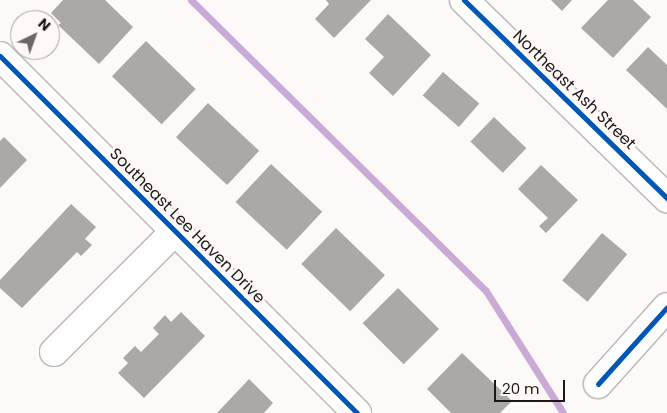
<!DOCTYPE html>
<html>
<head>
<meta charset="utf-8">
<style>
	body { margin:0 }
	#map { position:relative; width:667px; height:413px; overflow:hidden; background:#fdf9f8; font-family:Poppins,sans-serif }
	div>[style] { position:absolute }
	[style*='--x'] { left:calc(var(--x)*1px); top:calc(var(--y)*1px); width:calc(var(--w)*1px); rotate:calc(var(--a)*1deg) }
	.stream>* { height:7px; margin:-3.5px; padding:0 3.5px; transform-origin:3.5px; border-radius:3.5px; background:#c9a9d5 }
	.building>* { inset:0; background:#aba8a8; transform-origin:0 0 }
	.roads { filter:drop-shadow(1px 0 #bab6b5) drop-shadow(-1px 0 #bab6b5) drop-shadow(0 1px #bab6b5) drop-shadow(0 -1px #bab6b5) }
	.minor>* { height:28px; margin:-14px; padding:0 14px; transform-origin:14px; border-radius:14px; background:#fffefe }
	.cycleway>* { height:5px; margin:-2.5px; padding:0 2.5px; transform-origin:2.5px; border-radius:2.5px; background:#0057b8 }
	span { translate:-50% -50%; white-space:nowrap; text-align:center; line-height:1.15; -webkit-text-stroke:5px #fef8f7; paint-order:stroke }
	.street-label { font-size:16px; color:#1d1817 }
	.north { position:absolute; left:10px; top:10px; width:50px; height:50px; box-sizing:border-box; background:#fef8f7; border:1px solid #a49e9d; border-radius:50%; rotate:42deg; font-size:14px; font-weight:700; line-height:20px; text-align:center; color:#1d1817 }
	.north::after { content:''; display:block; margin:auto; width:18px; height:22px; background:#6b6766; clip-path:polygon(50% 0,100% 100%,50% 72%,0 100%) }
	.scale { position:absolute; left:494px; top:380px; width:71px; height:22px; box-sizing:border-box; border:2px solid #1d1817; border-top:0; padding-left:6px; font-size:15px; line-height:18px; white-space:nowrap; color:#1d1817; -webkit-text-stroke:4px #fef8f7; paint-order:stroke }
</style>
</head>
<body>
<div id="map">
	<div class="stream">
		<div style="--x:191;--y:0;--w:414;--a:44.6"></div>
		<div style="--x:486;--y:291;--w:144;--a:57.7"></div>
	</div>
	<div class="building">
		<div style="clip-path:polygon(63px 0,105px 0,133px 27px,99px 64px,58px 25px,61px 23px,51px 13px)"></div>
		<div style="clip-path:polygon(326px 0,371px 0,334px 38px,315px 19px,329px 4px)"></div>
		<div style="clip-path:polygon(551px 0,572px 0,562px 11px)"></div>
		<div style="clip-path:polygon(608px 0,633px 0,651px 17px,613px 58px,581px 28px)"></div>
		<div style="clip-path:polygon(388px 14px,431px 55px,393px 96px,369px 73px,384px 57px,365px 39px)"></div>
		<div style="left:146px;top:41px;width:69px;height:49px;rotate:44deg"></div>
		<div style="clip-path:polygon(648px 47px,667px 65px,667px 109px,626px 70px)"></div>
		<div style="left:443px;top:72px;width:48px;height:31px;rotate:41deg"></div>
		<div style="left:208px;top:103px;width:70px;height:47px;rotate:43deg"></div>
		<div style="left:494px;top:117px;width:45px;height:34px;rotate:44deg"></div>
		<div style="clip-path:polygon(4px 137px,27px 160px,0 188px,0 141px)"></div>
		<div style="left:271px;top:164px;width:70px;height:52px;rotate:43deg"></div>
		<div style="clip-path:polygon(541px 165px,578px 200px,546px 233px,539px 226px,548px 218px,518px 189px)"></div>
		<div style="clip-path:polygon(71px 204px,96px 227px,85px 239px,92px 245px,81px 256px,77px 252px,22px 308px,0 288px,0 280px)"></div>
		<div style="left:336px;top:228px;width:68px;height:50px;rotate:44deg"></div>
		<div style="left:602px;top:233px;width:33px;height:62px;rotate:40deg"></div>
		<div style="left:398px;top:288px;width:58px;height:50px;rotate:45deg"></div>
		<div style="clip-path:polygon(181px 312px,205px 336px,144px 398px,118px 373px,128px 363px,123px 358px,135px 346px,141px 352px,159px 334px,153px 328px,165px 315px,171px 322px)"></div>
		<div style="clip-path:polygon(462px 353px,512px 401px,500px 413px,451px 413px,427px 389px)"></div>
		<div style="clip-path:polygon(249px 379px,273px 403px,264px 413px,217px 413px)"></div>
	</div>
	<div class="roads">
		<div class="minor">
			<div style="--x:464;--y:0;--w:284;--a:44.3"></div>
			<div style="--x:0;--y:56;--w:505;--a:45"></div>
			<div style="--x:54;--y:352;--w:171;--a:-45"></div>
			<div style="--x:598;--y:384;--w:103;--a:-48.1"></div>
		</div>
	</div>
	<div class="cycleway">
		<div style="--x:464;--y:0;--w:284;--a:44.3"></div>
		<div style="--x:0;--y:56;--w:505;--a:45"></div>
		<div style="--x:598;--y:384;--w:103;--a:-48.1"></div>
	</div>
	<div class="street-label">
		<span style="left:574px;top:90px;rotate:44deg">Northeast Ash Street</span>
		<span style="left:187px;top:226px;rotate:45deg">Southeast Lee Haven Drive</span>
	</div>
	<div class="north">N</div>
	<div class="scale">20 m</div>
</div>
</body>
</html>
